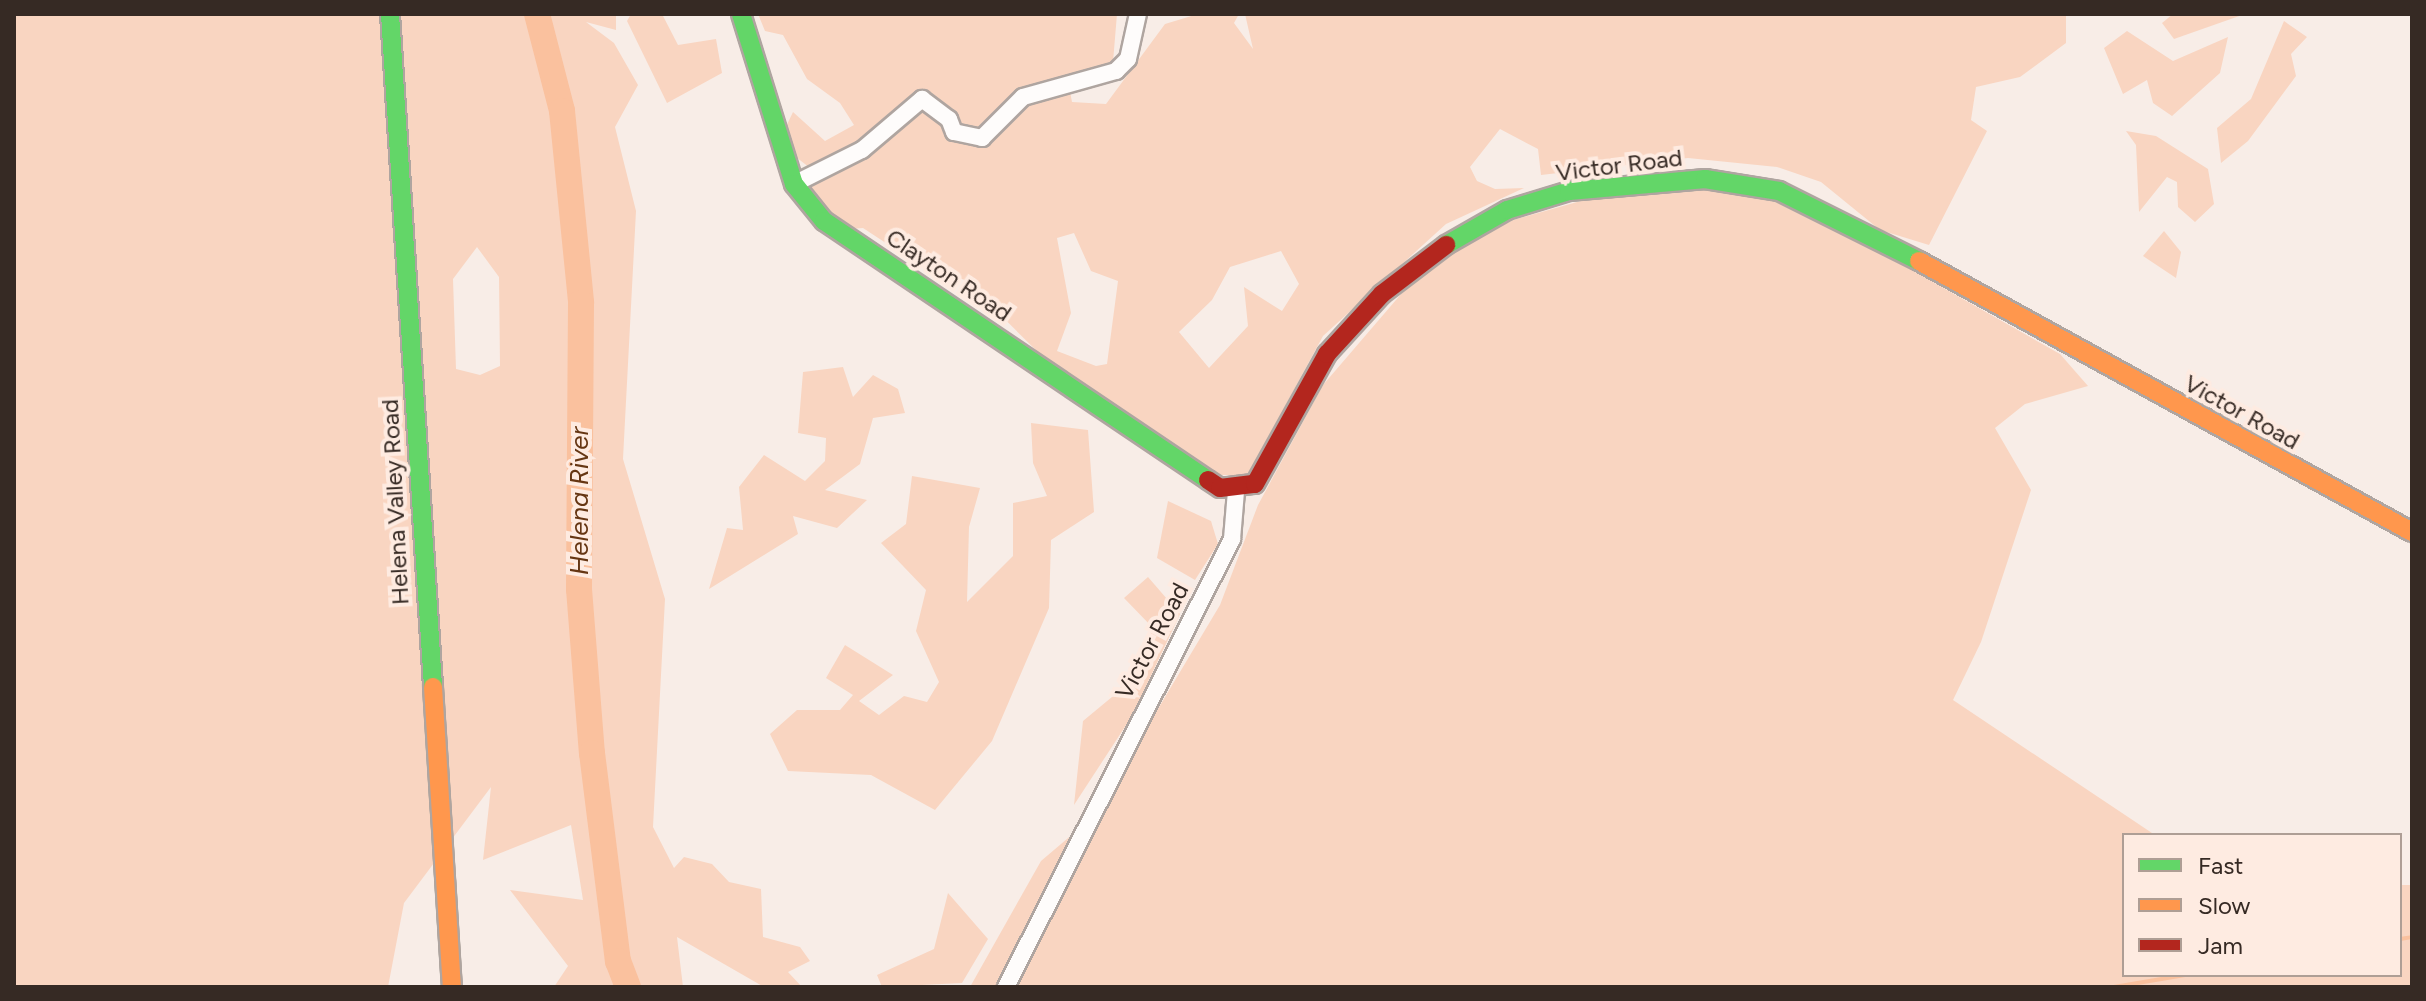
<!DOCTYPE html>
<html>
<head>
<meta charset="utf-8">
<style>
	body { margin:0 }
	#map { position:relative; width:2426px; height:1001px; overflow:hidden; background:#f8ede7; font-family:Figtree,sans-serif }
	div>[style] { position:absolute }
	[style*='--x'] { left:calc(var(--x)*1px); top:calc(var(--y)*1px); width:calc(var(--w)*1px); rotate:calc(var(--a)*1deg) }
	.green>* { inset:0; background:#f9d5c1 }
	.stream>* { height:4px; margin:-2px; padding:0 2px; transform-origin:2px; border-radius:2px; background:#fac19e }
	.river>* { height:26px; margin:-13px; padding:0 13px; transform-origin:13px; border-radius:13px; background:#fac19e }
	.roads { filter:drop-shadow(2px 0 #afa5a0) drop-shadow(-2px 0 #afa5a0) drop-shadow(0 2px #afa5a0) drop-shadow(0 -2px #afa5a0) }
	.street>* { height:16px; margin:-8px; padding:0 8px; transform-origin:8px; border-radius:8px; background:#fefcfb }
	.fast>* { height:18px; margin:-9px; padding:0 9px; transform-origin:9px; border-radius:9px; background:#63d668 }
	.slow>* { height:18px; margin:-9px; padding:0 9px; transform-origin:9px; border-radius:9px; background:#ff974d }
	.jam>* { height:18px; margin:-9px; padding:0 9px; transform-origin:9px; border-radius:9px; background:#b3261e }
	span { translate:-50% -50%; white-space:nowrap; text-align:center; line-height:1.15; -webkit-text-stroke:8px #feebe1; paint-order:stroke }
	.street-label { font-size:24px; color:#362a24 }
	.water-label { font-size:26px; color:#663613; font-style:italic }
	.frame { position:absolute; inset:0; border:16px solid #362a24; pointer-events:none }
	.legend { position:absolute; left:2122px; top:833px; width:280px; height:144px; box-sizing:border-box; background:#feebe1; border:2px solid #ae9e95; margin:0; padding:10px 14px; list-style:none; font-size:24px; color:#362a24 }
	.legend li { display:flex; align-items:center; gap:16px; height:40px }
	.legend b { width:40px; border:2px solid #ae9e95 }
</style>
</head>
<body>
<div id="map">
	<div class="green">
		<div style="clip-path:polygon(evenodd,14px 14px,616px 14px,616px 30px,586px 22px,614px 43px,638px 85px,615px 127px,636px 211px,623px 459px,665px 599px,653px 827px,674px 868px,684px 857px,712px 864px,729px 882px,761px 889px,763px 937px,800px 947px,810px 961px,788px 972px,802px 987px,764px 987px,677px 937px,683px 987px,554px 987px,568px 966px,510px 890px,583px 900px,571px 825px,483px 860px,491px 787px,404px 903px,388px 987px,14px 987px,14px 14px,477px 247px,499px 277px,500px 366px,480px 375px,456px 369px,453px 279px,477px 247px)"></div>
		<div style="clip-path:polygon(631px 14px,662px 14px,678px 45px,716px 39px,722px 73px,667px 103px,627px 21px)"></div>
		<div style="clip-path:polygon(evenodd,758px 14px,1117px 14px,1113px 62px,1067px 76px,1072px 102px,1106px 104px,1165px 24px,1198px 14px,1239px 14px,1234px 23px,1253px 49px,1245px 14px,2066px 14px,2066px 43px,2020px 77px,1976px 87px,1971px 120px,1987px 131px,1929px 245px,1880px 230px,1821px 182px,1777px 167px,1688px 158px,1541px 175px,1538px 149px,1500px 129px,1470px 167px,1477px 181px,1495px 189px,1524px 188px,1446px 224px,1323px 336px,1284px 408px,1271px 459px,1244px 475px,1204px 475px,1146px 425px,1047px 361px,965px 280px,924px 268px,863px 228px,838px 230px,808px 202px,814px 171px,792px 154px,783px 133px,793px 112px,825px 141px,854px 125px,840px 103px,807px 79px,783px 35px,765px 31px,758px 14px,1074px 233px,1091px 271px,1118px 281px,1107px 364px,1096px 366px,1057px 351px,1071px 313px,1057px 238px,1074px 233px,758px 14px,1281px 251px,1299px 284px,1282px 311px,1244px 287px,1248px 326px,1209px 368px,1179px 332px,1212px 300px,1230px 267px,1281px 251px)"></div>
		<div style="clip-path:polygon(2173px 14px,2245px 14px,2174px 39px,2162px 23px)"></div>
		<div style="clip-path:polygon(2284px 21px,2307px 37px,2291px 54px,2296px 76px,2248px 141px,2221px 163px,2217px 128px,2251px 99px)"></div>
		<div style="clip-path:polygon(2127px 31px,2173px 61px,2228px 37px,2220px 73px,2172px 116px,2153px 103px,2147px 80px,2123px 94px,2104px 48px)"></div>
		<div style="clip-path:polygon(2126px 131px,2156px 136px,2208px 169px,2214px 204px,2195px 222px,2178px 207px,2177px 182px,2167px 177px,2139px 212px,2136px 145px)"></div>
		<div style="clip-path:polygon(1734px 181px,1818px 217px,2060px 354px,2088px 386px,2025px 404px,1995px 428px,2031px 490px,1981px 642px,1953px 700px,2155px 835px,2124px 835px,2124px 975px,2400px 975px,2400px 885px,2412px 885px,2412px 987px,970px 987px,1041px 861px,1094px 816px,1220px 605px,1258px 505px,1323px 385px,1426px 265px,1513px 220px,1609px 193px)"></div>
		<div style="clip-path:polygon(2164px 231px,2181px 252px,2176px 278px,2143px 256px)"></div>
		<div style="clip-path:polygon(843px 367px,853px 397px,873px 375px,898px 389px,905px 413px,873px 418px,860px 464px,825px 490px,867px 500px,837px 528px,793px 516px,798px 534px,709px 589px,727px 528px,743px 530px,739px 487px,764px 455px,805px 481px,825px 461px,826px 438px,798px 433px,803px 372px)"></div>
		<div style="clip-path:polygon(1031px 423px,1088px 430px,1094px 512px,1051px 540px,1049px 608px,992px 741px,935px 810px,871px 775px,788px 771px,770px 734px,797px 710px,840px 710px,853px 695px,826px 678px,845px 645px,893px 675px,859px 701px,879px 715px,904px 696px,927px 702px,939px 682px,916px 631px,926px 590px,881px 543px,906px 524px,912px 476px,980px 488px,969px 527px,967px 602px,1013px 556px,1013px 503px,1047px 496px,1033px 463px)"></div>
		<div style="clip-path:polygon(1168px 501px,1211px 521px,1218px 544px,1195px 580px,1157px 558px)"></div>
		<div style="clip-path:polygon(1148px 577px,1180px 614px,1132px 716px,1074px 805px,1083px 721px,1118px 692px,1153px 628px,1124px 598px)"></div>
		<div style="clip-path:polygon(948px 893px,988px 939px,962px 983px,882px 987px,877px 975px,934px 949px)"></div>
	</div>
	<div class="stream">
		<div style="--x:2400;--y:939;--w:12;--a:-9"></div>
		<div style="--x:2114;--y:987;--w:72;--a:-9.6"></div>
	</div>
	<div class="river">
		<div style="--x:537;--y:14;--w:100;--a:75.5"></div>
		<div style="--x:562;--y:111;--w:193;--a:84.3"></div>
		<div style="--x:581;--y:303;--w:286;--a:90.4"></div>
		<div style="--x:579;--y:589;--w:165;--a:85.5"></div>
		<div style="--x:592;--y:753;--w:210;--a:82.9"></div>
		<div style="--x:618;--y:961;--w:28;--a:69"></div>
	</div>
	<div class="roads">
		<div class="street">
			<div style="--x:794;--y:184;--w:76;--a:-26.6"></div>
			<div style="--x:862;--y:150;--w:79;--a:-40.4"></div>
			<div style="--x:922;--y:99;--w:34;--a:37"></div>
			<div style="--x:949;--y:119;--w:14;--a:69"></div>
			<div style="--x:954;--y:132;--w:29;--a:12"></div>
			<div style="--x:982;--y:138;--w:58;--a:-45"></div>
			<div style="--x:1023;--y:97;--w:97;--a:-15.6"></div>
			<div style="--x:1116;--y:71;--w:17;--a:-45"></div>
			<div style="--x:1128;--y:59;--w:46;--a:-77.5"></div>
			<div style="--x:1006;--y:987;--w:502;--a:-63.23"></div>
			<div style="--x:1232;--y:539;--w:48;--a:-85.2"></div>
		</div>
		<div class="fast">
			<div style="--x:390;--y:14;--w:674;--a:86.34"></div>
			<div style="--x:741;--y:14;--w:178;--a:72.7"></div>
			<div style="--x:794;--y:184;--w:48;--a:51"></div>
			<div style="--x:824;--y:221;--w:463;--a:34"></div>
			<div style="--x:1446;--y:245;--w:70;--a:-29.8"></div>
			<div style="--x:1507;--y:210;--w:65;--a:-17"></div>
			<div style="--x:1569;--y:191;--w:137;--a:-5"></div>
			<div style="--x:1705;--y:179;--w:75;--a:9.2"></div>
			<div style="--x:1779;--y:191;--w:157;--a:26.6"></div>
		</div>
		<div class="slow">
			<div style="--x:1919;--y:261;--w:563;--a:28.8"></div>
			<div style="--x:433;--y:687;--w:301;--a:86.4"></div>
		</div>
		<div class="jam">
			<div style="--x:1208;--y:480;--w:14;--a:34"></div>
			<div style="--x:1220;--y:488;--w:35;--a:-7"></div>
			<div style="--x:1255;--y:484;--w:149;--a:-61"></div>
			<div style="--x:1327;--y:354;--w:81;--a:-47.5"></div>
			<div style="--x:1382;--y:294;--w:81;--a:-37.4"></div>
		</div>
	</div>
	<div class="street-label">
		<span style="left:1619px;top:165px;rotate:-7deg">Victor Road</span>
		<span style="left:949px;top:275px;rotate:34deg">Clayton Road</span>
		<span style="left:2242px;top:412px;rotate:29deg">Victor Road</span>
		<span style="left:395px;top:502px;rotate:-93deg">Helena Valley Road</span>
		<span style="left:1152px;top:641px;rotate:-62deg">Victor Road</span>
	</div>
	<div class="water-label">
		<span style="left:580px;top:501px;rotate:-90deg">Helena River</span>
	</div>
	<div class="frame"></div>
	<ul class="legend">
	<li><b style="height:10px;background:#63d668"></b>Fast</li>
	<li><b style="height:10px;background:#ff974d"></b>Slow</li>
	<li><b style="height:10px;background:#b3261e"></b>Jam</li>
	</ul>
</div>
</body>
</html>
